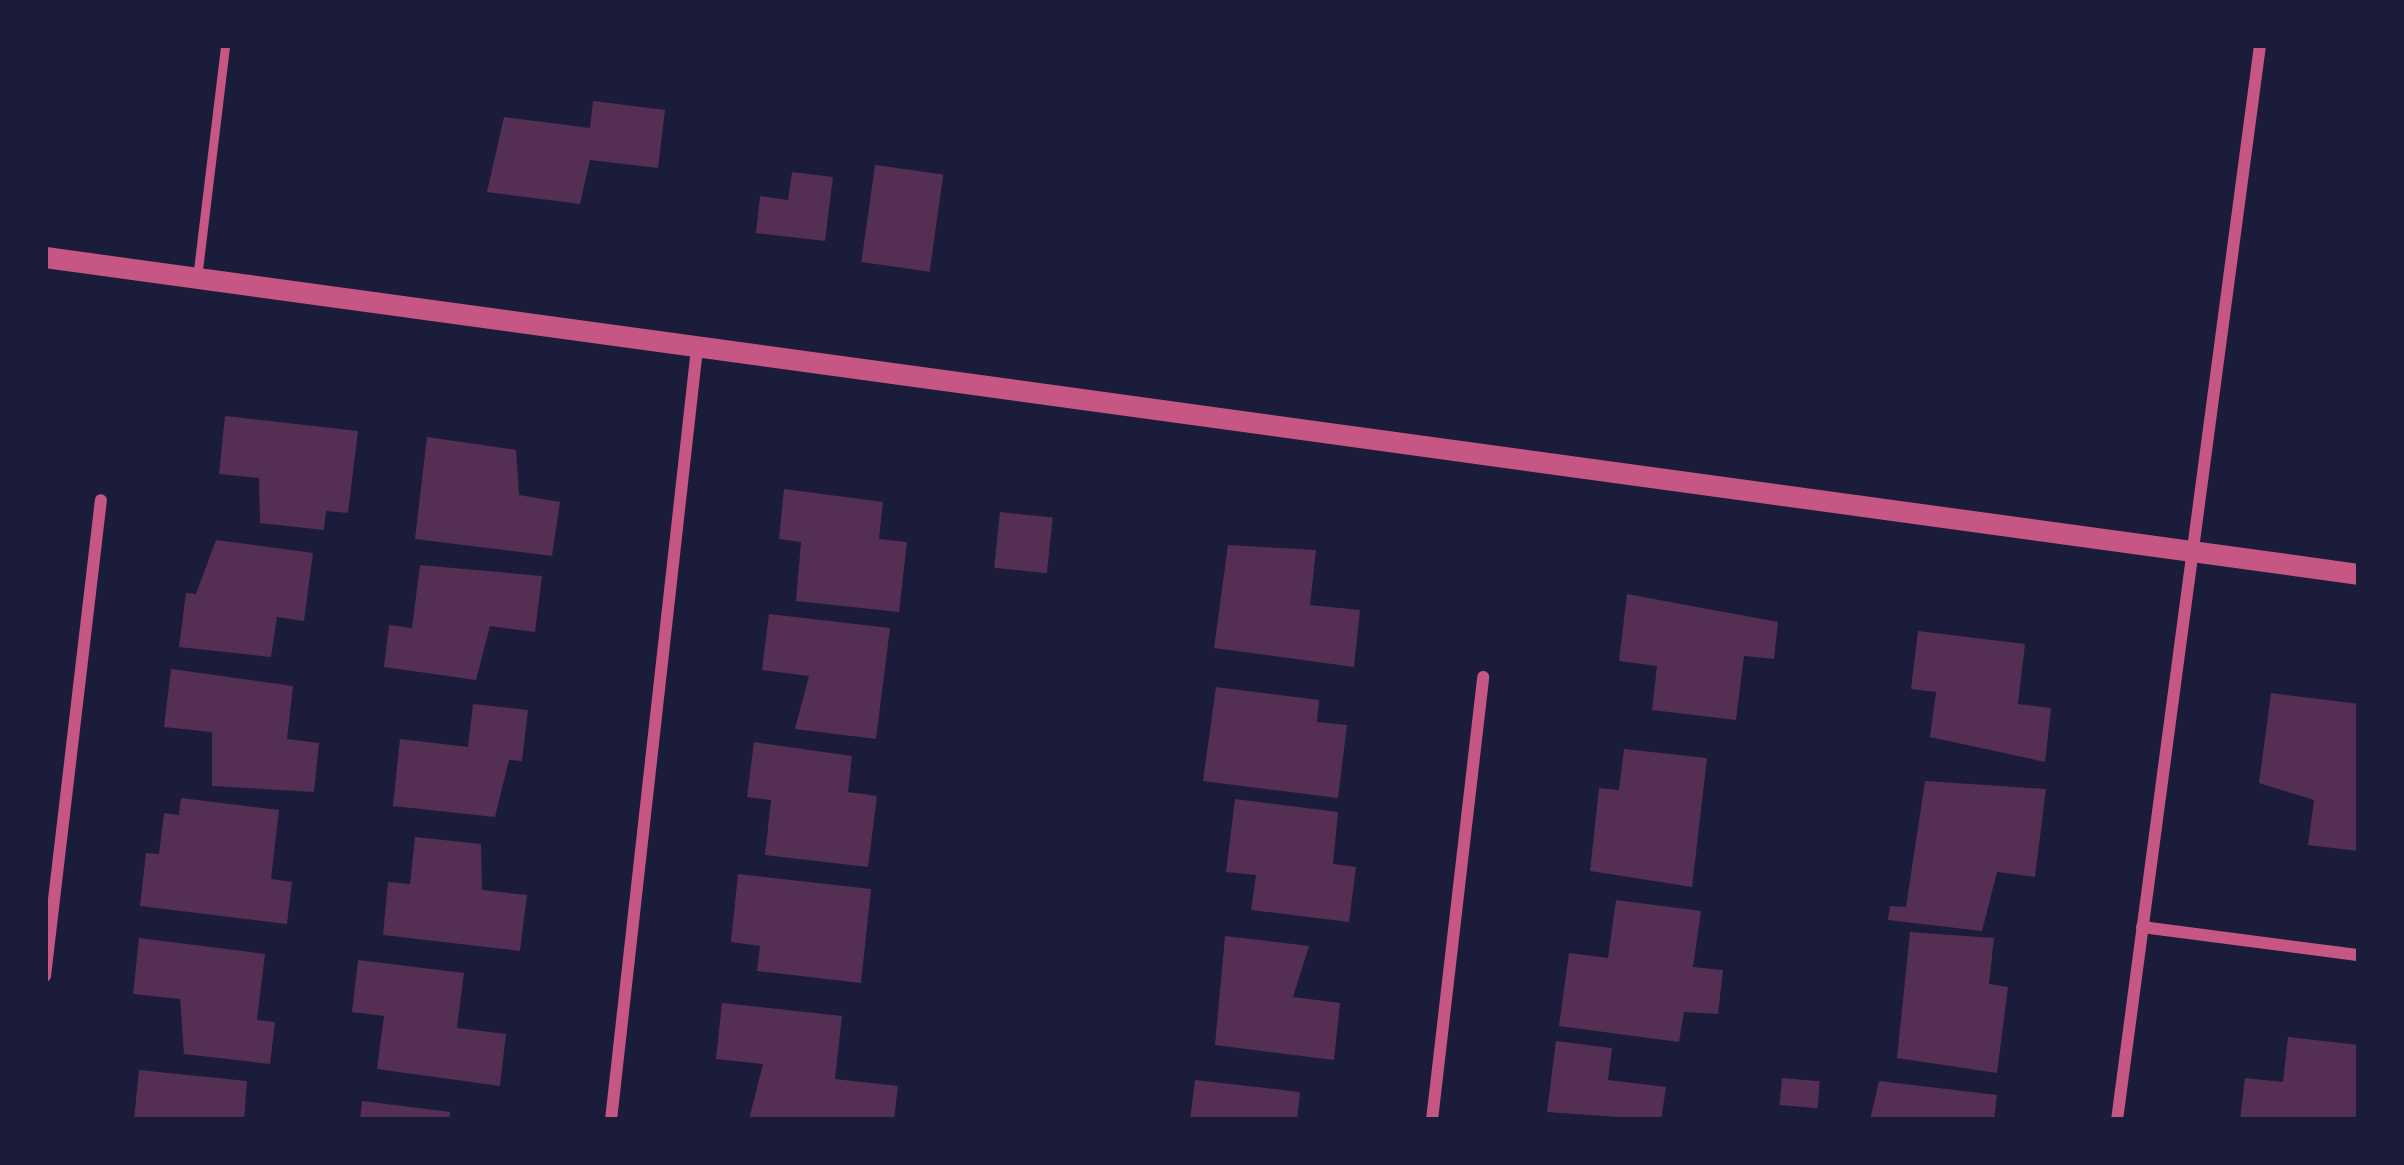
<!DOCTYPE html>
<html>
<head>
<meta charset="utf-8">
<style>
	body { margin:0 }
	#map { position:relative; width:2404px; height:1165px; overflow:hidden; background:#1b1b3a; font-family:Barlow,sans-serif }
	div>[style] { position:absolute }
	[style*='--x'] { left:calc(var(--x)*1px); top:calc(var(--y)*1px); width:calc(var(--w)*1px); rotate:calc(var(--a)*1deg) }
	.building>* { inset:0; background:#542f53; transform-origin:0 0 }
	.service>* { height:9px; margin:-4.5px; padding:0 4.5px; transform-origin:4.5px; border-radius:4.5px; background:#c65784 }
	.minor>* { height:12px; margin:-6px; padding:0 6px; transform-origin:6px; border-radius:6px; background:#c65784 }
	.tertiary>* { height:21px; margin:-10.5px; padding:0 10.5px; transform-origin:10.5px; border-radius:10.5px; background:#c65784 }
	span { translate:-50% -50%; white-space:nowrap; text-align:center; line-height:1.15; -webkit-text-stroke:12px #1b1b3a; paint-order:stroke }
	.frame { position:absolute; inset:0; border:48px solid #1b1b3a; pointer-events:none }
</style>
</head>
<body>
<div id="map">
	<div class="building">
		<div style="clip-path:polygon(593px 101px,665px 110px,658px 168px,590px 160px,580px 204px,487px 192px,504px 117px,590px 128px)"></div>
		<div style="left:875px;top:165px;width:69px;height:98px;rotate:8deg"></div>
		<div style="clip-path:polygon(792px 172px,833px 177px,825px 241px,756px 233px,760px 196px,788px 200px)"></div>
		<div style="clip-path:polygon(225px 416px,358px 431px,348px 513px,326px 511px,324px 530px,260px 523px,259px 478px,219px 474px)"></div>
		<div style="clip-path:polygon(427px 437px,516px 450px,519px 495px,560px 502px,552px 556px,415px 539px)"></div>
		<div style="clip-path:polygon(784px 489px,883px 502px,879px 539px,907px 542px,899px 612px,796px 601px,801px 542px,779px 539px)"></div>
		<div style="left:1000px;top:512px;width:53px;height:56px;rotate:6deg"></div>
		<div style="clip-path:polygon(216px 540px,313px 553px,304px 621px,277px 617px,271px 657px,179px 647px,186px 593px,196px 594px)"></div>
		<div style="clip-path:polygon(1228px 545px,1316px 550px,1310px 605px,1360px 610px,1354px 667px,1214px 648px)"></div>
		<div style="clip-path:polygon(420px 565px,542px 576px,535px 632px,490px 626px,476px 680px,384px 667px,389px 625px,412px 628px)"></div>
		<div style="clip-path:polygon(1627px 594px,1778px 622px,1774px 659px,1744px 656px,1736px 720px,1652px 710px,1657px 666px,1619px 661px)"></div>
		<div style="clip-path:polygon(769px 614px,890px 628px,876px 739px,795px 729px,809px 676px,762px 670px)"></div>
		<div style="clip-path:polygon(1918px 631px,2025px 644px,2018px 704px,2051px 708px,2045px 762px,1930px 737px,1936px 692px,1911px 689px)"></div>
		<div style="clip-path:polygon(171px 669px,293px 686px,287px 739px,319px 743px,314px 792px,212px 786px,212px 732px,164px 727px)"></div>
		<div style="clip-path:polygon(1216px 687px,1319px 700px,1317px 722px,1347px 725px,1338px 798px,1203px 781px)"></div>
		<div style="clip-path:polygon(2271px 693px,2359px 704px,2359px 851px,2308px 845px,2314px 800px,2259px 783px)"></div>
		<div style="clip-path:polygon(473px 704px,528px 710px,522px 761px,509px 760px,495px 817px,393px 806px,400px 739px,468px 747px)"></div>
		<div style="clip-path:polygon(754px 742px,852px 756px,848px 792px,877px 796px,868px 867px,765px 855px,771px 800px,747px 797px)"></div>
		<div style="clip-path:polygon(1624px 749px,1707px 758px,1692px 887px,1590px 871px,1599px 788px,1619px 790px)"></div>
		<div style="clip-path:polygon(1925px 781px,2046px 789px,2035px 877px,1997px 872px,1982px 931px,1888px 920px,1890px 906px,1906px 907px)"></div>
		<div style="clip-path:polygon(181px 798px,279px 810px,271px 879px,292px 882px,287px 924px,140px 906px,146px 853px,159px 854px,164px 813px,179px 815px)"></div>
		<div style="clip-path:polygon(1235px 799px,1338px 812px,1333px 864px,1356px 867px,1349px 922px,1251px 910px,1256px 875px,1226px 872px)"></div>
		<div style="clip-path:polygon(415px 837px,481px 844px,482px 890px,527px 895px,520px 951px,383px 935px,388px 882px,410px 884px)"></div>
		<div style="clip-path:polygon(738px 874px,871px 889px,861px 983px,757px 971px,760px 946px,731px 942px)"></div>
		<div style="clip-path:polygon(1616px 900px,1701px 911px,1693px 967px,1723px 970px,1718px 1014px,1684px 1012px,1679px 1042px,1559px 1026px,1569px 953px,1608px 958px)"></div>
		<div style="clip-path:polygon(1910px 932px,1994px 938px,1989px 984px,2008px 987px,1997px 1073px,1897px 1058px)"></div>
		<div style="clip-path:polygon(1225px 936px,1309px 946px,1293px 997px,1340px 1003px,1334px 1060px,1215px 1045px)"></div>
		<div style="clip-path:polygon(139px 938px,265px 954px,257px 1020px,275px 1022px,270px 1064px,184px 1054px,180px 999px,133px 994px)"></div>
		<div style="clip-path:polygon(358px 960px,464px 973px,457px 1028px,506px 1034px,500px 1086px,377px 1069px,384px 1016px,352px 1012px)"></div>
		<div style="clip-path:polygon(722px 1003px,842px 1016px,835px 1079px,898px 1086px,894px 1120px,749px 1119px,763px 1064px,716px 1059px)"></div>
		<div style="clip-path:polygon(2288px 1037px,2359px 1045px,2359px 1120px,2240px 1120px,2245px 1078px,2283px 1082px)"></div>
		<div style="clip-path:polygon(1556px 1041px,1612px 1048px,1608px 1080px,1666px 1087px,1661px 1120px,1547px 1112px)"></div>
		<div style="clip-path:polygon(139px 1070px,247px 1081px,244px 1120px,134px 1120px)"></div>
		<div style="left:1782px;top:1078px;width:38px;height:27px;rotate:5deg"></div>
		<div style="clip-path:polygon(1195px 1080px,1300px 1092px,1297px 1120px,1190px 1120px)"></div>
		<div style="clip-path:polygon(1879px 1081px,1997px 1095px,1994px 1120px,1870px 1120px)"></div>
		<div style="clip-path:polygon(362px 1101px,450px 1112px,449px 1120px,360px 1120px)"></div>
	</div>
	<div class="service">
		<div style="--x:197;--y:278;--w:235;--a:-83.1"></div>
	</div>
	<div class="minor">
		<div style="--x:2142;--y:927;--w:219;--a:7.4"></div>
		<div style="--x:45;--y:976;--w:479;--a:-83.3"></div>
		<div style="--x:611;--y:1120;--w:776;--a:-83.64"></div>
		<div style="--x:1432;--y:1120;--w:446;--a:-83.4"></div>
		<div style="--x:2117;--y:1120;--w:1084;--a:-82.42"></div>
	</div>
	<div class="tertiary">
		<div style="--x:45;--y:257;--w:2336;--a:7.8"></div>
	</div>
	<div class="frame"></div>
</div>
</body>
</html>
